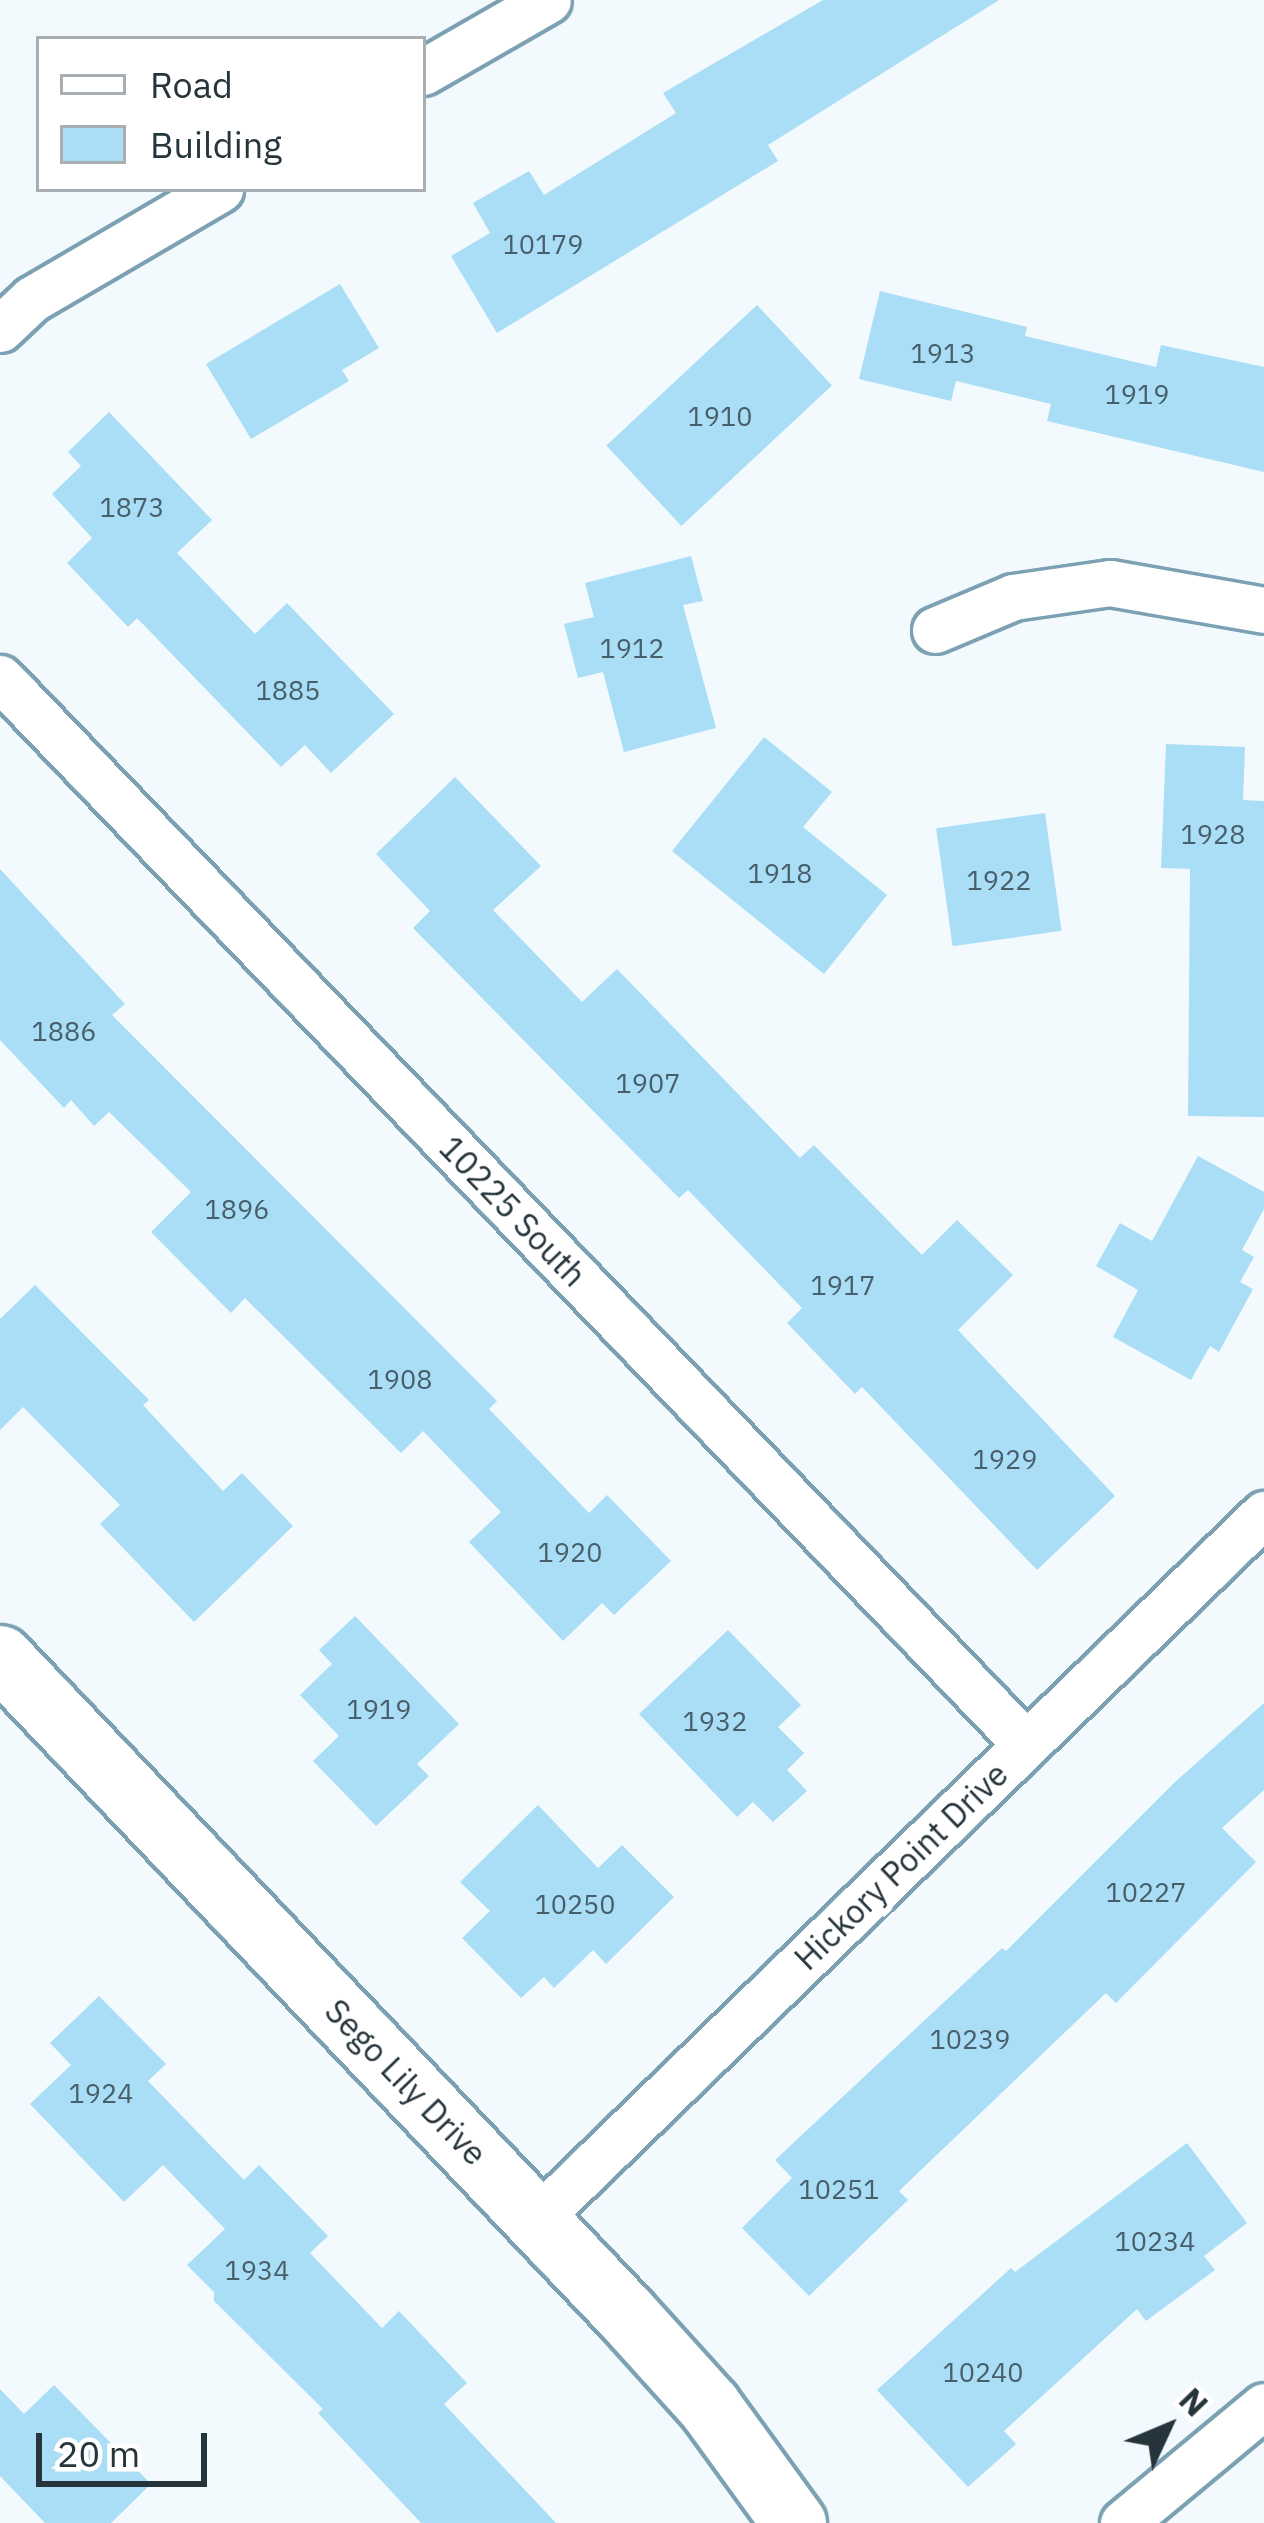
<!DOCTYPE html>
<html>
<head>
<meta charset="utf-8">
<style>
	body { margin:0 }
	#map { position:relative; width:1264px; height:2523px; overflow:hidden; background:#f2fafe; font-family:"IBM Plex Sans",sans-serif }
	div>[style] { position:absolute }
	[style*='--x'] { left:calc(var(--x)*1px); top:calc(var(--y)*1px); width:calc(var(--w)*1px); rotate:calc(var(--a)*1deg) }
	.building>* { inset:0; background:#aaddf6; transform-origin:0 0 }
	.roads { filter:drop-shadow(3px 0 #7ca1b2) drop-shadow(-3px 0 #7ca1b2) drop-shadow(0 3px #7ca1b2) drop-shadow(0 -3px #7ca1b2) }
	.street>* { height:45px; margin:-22.5px; padding:0 22.5px; transform-origin:22.5px; border-radius:22.5px; background:#fff }
	.secondary>* { height:63px; margin:-31.5px; padding:0 31.5px; transform-origin:31.5px; border-radius:31.5px; background:#fff }
	span { translate:-50% -50%; white-space:nowrap; text-align:center; line-height:1.15; -webkit-text-stroke:12px #fff; paint-order:stroke }
	.number-label { font-size:27px; color:#475f6a }
	.number-label span { -webkit-text-stroke-width:0 }
	.street-label { font-size:33px; color:#26353c }
	.legend { position:absolute; left:36px; top:36px; width:390px; height:156px; box-sizing:border-box; background:#fff; border:3px solid #a8aeb1; margin:0; padding:15px 21px; list-style:none; font-size:36px; color:#26353c }
	.legend li { display:flex; align-items:center; gap:24px; height:60px }
	.legend b { width:60px; border:3px solid #a8aeb1 }
	.north { position:absolute; left:1108px; top:2367px; width:120px; height:120px; -webkit-text-stroke:9px #fff; paint-order:stroke; rotate:46deg; font-size:33px; font-weight:700; line-height:48px; text-align:center; color:#26353c }
	.north::after { content:''; display:block; margin:auto; width:42px; height:54px; background:#26353c; clip-path:polygon(50% 0,100% 100%,50% 72%,0 100%) }
	.scale { position:absolute; left:36px; top:2433px; width:171px; height:54px; box-sizing:border-box; border:6px solid #26353c; border-top:0; padding-left:15px; font-size:36px; line-height:42px; white-space:nowrap; color:#26353c; -webkit-text-stroke:9px #fff; paint-order:stroke }
</style>
</head>
<body>
<div id="map">
	<div class="building">
		<div style="clip-path:polygon(823px 0,999px 0,768px 145px,778px 161px,497px 333px,451px 256px,490px 233px,473px 203px,529px 171px,544px 195px,676px 113px,663px 93px)"></div>
		<div style="clip-path:polygon(340px 284px,379px 348px,342px 370px,349px 381px,251px 439px,206px 364px)"></div>
		<div style="clip-path:polygon(880px 291px,1027px 327px,1025px 336px,1156px 367px,1161px 345px,1264px 367px,1264px 472px,1047px 421px,1051px 404px,956px 381px,951px 401px,859px 379px)"></div>
		<div style="left:757px;top:305px;width:110px;height:206px;rotate:47deg"></div>
		<div style="clip-path:polygon(109px 412px,212px 520px,177px 553px,255px 634px,287px 603px,394px 714px,331px 773px,305px 745px,281px 767px,137px 618px,128px 627px,67px 563px,92px 538px,52px 494px,81px 466px,68px 452px)"></div>
		<div style="clip-path:polygon(691px 556px,703px 601px,683px 605px,716px 728px,624px 752px,603px 672px,578px 678px,564px 624px,594px 617px,585px 583px)"></div>
		<div style="clip-path:polygon(764px 737px,832px 792px,803px 827px,887px 895px,824px 974px,672px 851px)"></div>
		<div style="clip-path:polygon(1166px 744px,1245px 747px,1243px 800px,1264px 801px,1264px 1117px,1188px 1116px,1190px 869px,1161px 868px)"></div>
		<div style="clip-path:polygon(455px 777px,541px 866px,493px 910px,582px 1002px,617px 969px,800px 1158px,814px 1145px,922px 1255px,957px 1220px,1013px 1275px,958px 1330px,1115px 1496px,1037px 1570px,862px 1387px,855px 1394px,787px 1323px,802px 1308px,688px 1190px,679px 1198px,413px 928px,430px 911px,376px 854px)"></div>
		<div style="left:1045px;top:813px;width:119px;height:110px;rotate:82deg"></div>
		<div style="clip-path:polygon(0 869px,125px 1004px,112px 1015px,497px 1401px,489px 1409px,589px 1513px,607px 1495px,671px 1561px,614px 1615px,602px 1603px,563px 1641px,469px 1542px,501px 1512px,423px 1431px,401px 1453px,245px 1298px,231px 1313px,151px 1232px,191px 1192px,109px 1112px,94px 1126px,71px 1100px,64px 1108px,0 1040px)"></div>
		<div style="clip-path:polygon(1198px 1156px,1264px 1192px,1264px 1209px,1242px 1250px,1254px 1257px,1240px 1282px,1253px 1289px,1219px 1352px,1210px 1346px,1191px 1380px,1113px 1337px,1138px 1290px,1096px 1266px,1120px 1223px,1152px 1241px)"></div>
		<div style="clip-path:polygon(35px 1285px,149px 1400px,143px 1405px,223px 1491px,242px 1473px,293px 1526px,194px 1622px,100px 1524px,120px 1505px,23px 1407px,0 1430px,0 1319px)"></div>
		<div style="clip-path:polygon(355px 1616px,459px 1724px,417px 1764px,429px 1776px,376px 1826px,313px 1761px,339px 1736px,300px 1695px,332px 1664px,319px 1650px)"></div>
		<div style="clip-path:polygon(728px 1630px,801px 1705px,778px 1727px,804px 1753px,787px 1770px,807px 1791px,773px 1822px,753px 1802px,737px 1817px,639px 1714px)"></div>
		<div style="clip-path:polygon(1264px 1703px,1264px 1790px,1222px 1828px,1256px 1862px,1116px 2003px,1106px 1993px,899px 2191px,908px 2200px,809px 2296px,742px 2228px,792px 2178px,775px 2160px,1002px 1948px,1006px 1951px,1175px 1782px)"></div>
		<div style="clip-path:polygon(538px 1805px,598px 1868px,622px 1845px,674px 1897px,606px 1964px,593px 1950px,554px 1988px,544px 1977px,521px 1998px,462px 1938px,490px 1911px,460px 1882px)"></div>
		<div style="clip-path:polygon(99px 1996px,166px 2064px,148px 2081px,244px 2180px,259px 2165px,328px 2236px,310px 2253px,382px 2328px,399px 2311px,467px 2383px,444px 2404px,556px 2523px,421px 2523px,318px 2413px,323px 2409px,214px 2301px,214px 2292px,187px 2265px,225px 2229px,163px 2165px,124px 2202px,30px 2104px,71px 2065px,50px 2043px)"></div>
		<div style="clip-path:polygon(1187px 2143px,1247px 2223px,1204px 2256px,1215px 2270px,1146px 2321px,1137px 2309px,1004px 2431px,1016px 2444px,968px 2487px,877px 2390px,1011px 2268px,1015px 2272px)"></div>
		<div style="clip-path:polygon(54px 2385px,151px 2484px,111px 2523px,45px 2523px,0 2476px,0 2389px,24px 2414px)"></div>
	</div>
	<div class="roads">
		<div class="street">
			<div style="--x:423;--y:72;--w:144;--a:-29.9"></div>
			<div style="--x:0;--y:329;--w:44;--a:-43.2"></div>
			<div style="--x:32;--y:299;--w:218;--a:-30.3"></div>
			<div style="--x:935;--y:630;--w:85;--a:-22.9"></div>
			<div style="--x:1013;--y:597;--w:98;--a:-8.2"></div>
			<div style="--x:1110;--y:583;--w:156;--a:9.9"></div>
			<div style="--x:0;--y:678;--w:1480;--a:46.1"></div>
			<div style="--x:537;--y:2219;--w:1013;--a:-44.12"></div>
			<div style="--x:1123;--y:2523;--w:183;--a:-39.7"></div>
		</div>
		<div class="secondary">
			<div style="--x:0;--y:1657;--w:906;--a:46.39"></div>
			<div style="--x:625;--y:2313;--w:125;--a:47.9"></div>
			<div style="--x:709;--y:2406;--w:145;--a:54"></div>
		</div>
	</div>
	<div class="number-label">
		<span style="left:543px;top:244px">10179</span>
		<span style="left:943px;top:353px">1913</span>
		<span style="left:1137px;top:394px">1919</span>
		<span style="left:720px;top:416px">1910</span>
		<span style="left:132px;top:507px">1873</span>
		<span style="left:632px;top:648px">1912</span>
		<span style="left:288px;top:690px">1885</span>
		<span style="left:1213px;top:834px">1928</span>
		<span style="left:780px;top:873px">1918</span>
		<span style="left:999px;top:880px">1922</span>
		<span style="left:64px;top:1031px">1886</span>
		<span style="left:648px;top:1083px">1907</span>
		<span style="left:237px;top:1209px">1896</span>
		<span style="left:843px;top:1285px">1917</span>
		<span style="left:400px;top:1379px">1908</span>
		<span style="left:1005px;top:1459px">1929</span>
		<span style="left:570px;top:1552px">1920</span>
		<span style="left:379px;top:1709px">1919</span>
		<span style="left:715px;top:1721px">1932</span>
		<span style="left:1146px;top:1892px">10227</span>
		<span style="left:575px;top:1904px">10250</span>
		<span style="left:970px;top:2039px">10239</span>
		<span style="left:101px;top:2093px">1924</span>
		<span style="left:839px;top:2189px">10251</span>
		<span style="left:1155px;top:2241px">10234</span>
		<span style="left:257px;top:2270px">1934</span>
		<span style="left:983px;top:2372px">10240</span>
	</div>
	<div class="street-label">
		<span style="left:513px;top:1211px;rotate:46deg">10225 South</span>
		<span style="left:901px;top:1866px;rotate:-44deg">Hickory Point Drive</span>
		<span style="left:406px;top:2082px;rotate:46deg">Sego Lily Drive</span>
	</div>
	<ul class="legend">
	<li><b style="height:15px;background:#fff"></b>Road</li>
	<li><b style="height:33px;background:#aaddf6"></b>Building</li>
	</ul>
	<div class="north">N</div>
	<div class="scale">20 m</div>
</div>
</body>
</html>
